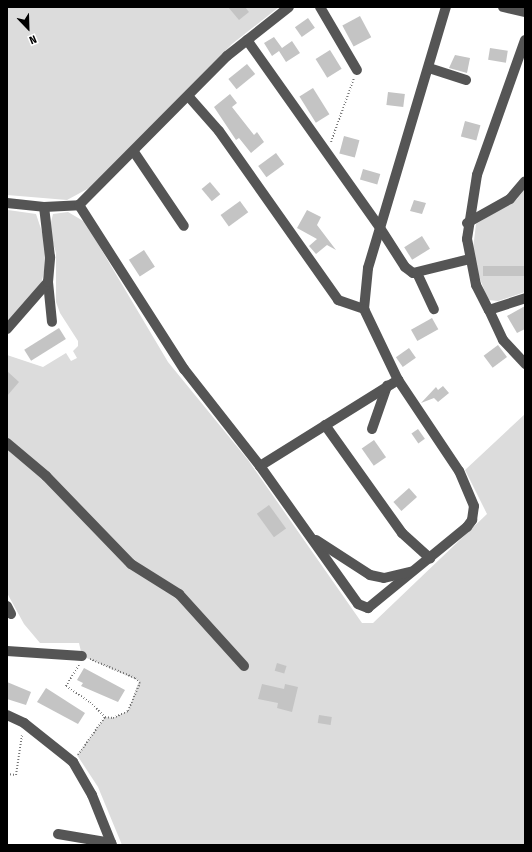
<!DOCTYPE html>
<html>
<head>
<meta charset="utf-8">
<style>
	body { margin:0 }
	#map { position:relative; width:532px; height:852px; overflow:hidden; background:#fff; font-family:"Fira Sans Condensed",sans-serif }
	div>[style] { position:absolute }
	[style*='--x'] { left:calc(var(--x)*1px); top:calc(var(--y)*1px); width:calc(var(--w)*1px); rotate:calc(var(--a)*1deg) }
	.green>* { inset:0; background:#dcdcdc }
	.building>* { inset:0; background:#c4c4c4; transform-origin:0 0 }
	.path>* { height:2px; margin-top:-1px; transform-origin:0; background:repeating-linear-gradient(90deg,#777 0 1px,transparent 0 3px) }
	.minor>* { height:10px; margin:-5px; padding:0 5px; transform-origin:5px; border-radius:5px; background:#555 }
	span { translate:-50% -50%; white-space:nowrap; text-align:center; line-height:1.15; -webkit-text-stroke:3px #fff; paint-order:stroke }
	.frame { position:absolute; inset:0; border:8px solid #000; pointer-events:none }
	.north { position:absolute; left:8px; top:8px; width:40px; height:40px; -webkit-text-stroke:3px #fff; paint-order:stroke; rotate:157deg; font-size:11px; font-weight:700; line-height:16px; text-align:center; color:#000 }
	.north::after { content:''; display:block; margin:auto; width:14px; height:18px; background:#000; clip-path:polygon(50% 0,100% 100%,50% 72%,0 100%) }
</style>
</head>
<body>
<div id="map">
	<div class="green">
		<div style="clip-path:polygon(7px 7px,279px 7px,232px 44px,91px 187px,67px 200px,7px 195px)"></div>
		<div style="clip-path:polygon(525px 189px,525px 292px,498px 301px,488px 300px,477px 271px,473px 249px,476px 224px,517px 199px)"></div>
		<div style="clip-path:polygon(8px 210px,36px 214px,45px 241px,46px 263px,40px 289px,7px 324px)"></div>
		<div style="clip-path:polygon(68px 212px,85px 222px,168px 362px,248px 460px,362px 623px,373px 623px,487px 514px,465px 470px,525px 414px,525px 845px,122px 845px,98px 787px,77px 755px,105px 717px,113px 718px,128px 711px,139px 681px,82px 656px,79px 643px,40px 643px,24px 624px,7px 593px,7px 355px,43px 367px,66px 353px,71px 361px,77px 358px,73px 351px,78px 346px,78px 341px,60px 313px,56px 302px,56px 253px,49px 230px,53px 214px)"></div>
	</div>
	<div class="building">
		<div style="clip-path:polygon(228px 7px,245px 7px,249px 12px,239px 20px)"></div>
		<div style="left:360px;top:16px;width:24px;height:20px;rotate:62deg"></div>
		<div style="left:308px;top:18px;width:12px;height:16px;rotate:55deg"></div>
		<div style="clip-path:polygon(274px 37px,282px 48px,292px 41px,300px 53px,286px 62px,279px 51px,272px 56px,264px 43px)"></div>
		<div style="left:490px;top:48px;width:18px;height:12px;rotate:9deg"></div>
		<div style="left:330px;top:50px;width:22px;height:17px;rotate:58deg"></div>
		<div style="clip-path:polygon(455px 55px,470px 58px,467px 73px,449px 68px)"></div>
		<div style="left:247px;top:64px;width:13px;height:24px;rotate:51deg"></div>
		<div style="left:313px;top:88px;width:31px;height:16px;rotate:58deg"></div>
		<div style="left:388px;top:92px;width:17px;height:13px;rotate:7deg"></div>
		<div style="clip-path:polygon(230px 94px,237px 103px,232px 107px,254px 135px,257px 132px,264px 142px,251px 153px,239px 138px,236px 140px,214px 107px)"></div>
		<div style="left:465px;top:121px;width:16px;height:16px;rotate:15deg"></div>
		<div style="left:344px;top:136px;width:16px;height:18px;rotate:15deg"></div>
		<div style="left:276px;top:153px;width:14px;height:22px;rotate:54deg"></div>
		<div style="left:363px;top:169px;width:18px;height:11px;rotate:16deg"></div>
		<div style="left:210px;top:182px;width:16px;height:11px;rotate:50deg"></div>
		<div style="clip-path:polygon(414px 200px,426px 203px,422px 214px,410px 211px)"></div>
		<div style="left:240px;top:201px;width:14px;height:24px;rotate:54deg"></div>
		<div style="clip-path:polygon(307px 210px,321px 217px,317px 225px,336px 250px,327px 245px,316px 254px,309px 246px,317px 239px,297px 228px)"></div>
		<div style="left:422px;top:236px;width:15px;height:21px;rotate:58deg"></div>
		<div style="left:144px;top:250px;width:20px;height:18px;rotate:57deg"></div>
		<div style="left:525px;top:266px;width:10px;height:42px;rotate:90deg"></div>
		<div style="clip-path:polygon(525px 306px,525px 329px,517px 333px,507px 316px)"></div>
		<div style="left:432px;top:318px;width:13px;height:24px;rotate:61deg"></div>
		<div style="left:59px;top:328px;width:13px;height:41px;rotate:58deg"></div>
		<div style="left:498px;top:345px;width:15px;height:18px;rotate:53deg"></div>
		<div style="left:409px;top:348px;width:12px;height:16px;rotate:55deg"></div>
		<div style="clip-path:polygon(7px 371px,19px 382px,7px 396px)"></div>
		<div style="clip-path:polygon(443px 386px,449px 393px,438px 402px,434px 398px,421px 403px,436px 387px,438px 390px)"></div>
		<div style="left:418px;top:429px;width:12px;height:8px;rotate:55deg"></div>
		<div style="left:374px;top:440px;width:21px;height:15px;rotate:55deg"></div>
		<div style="left:409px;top:488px;width:12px;height:21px;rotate:48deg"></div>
		<div style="left:269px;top:505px;width:29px;height:15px;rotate:54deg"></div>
		<div style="left:277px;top:663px;width:10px;height:8px;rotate:17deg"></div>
		<div style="clip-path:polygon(84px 668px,125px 690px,118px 702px,81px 686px,83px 683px,77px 680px)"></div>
		<div style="clip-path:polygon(7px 682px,31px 692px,26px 705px,7px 699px)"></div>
		<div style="clip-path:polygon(262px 684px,284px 689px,285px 684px,298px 687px,292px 712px,277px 708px,278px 703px,258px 699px)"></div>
		<div style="clip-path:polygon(46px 688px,85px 713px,78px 724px,37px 702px)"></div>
		<div style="left:319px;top:715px;width:13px;height:8px;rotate:9deg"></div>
	</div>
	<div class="path">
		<div style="--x:331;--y:142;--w:68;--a:-70.2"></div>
		<div style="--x:79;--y:665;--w:25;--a:122"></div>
		<div style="--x:66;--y:686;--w:29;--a:34"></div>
		<div style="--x:90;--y:702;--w:21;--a:45"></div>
		<div style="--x:78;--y:755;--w:47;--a:-54.6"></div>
		<div style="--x:105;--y:717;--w:8;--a:7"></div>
		<div style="--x:113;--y:718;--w:17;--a:-25"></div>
		<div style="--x:128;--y:711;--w:30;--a:-67"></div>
		<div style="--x:140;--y:683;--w:7;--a:-135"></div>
		<div style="--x:135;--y:678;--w:49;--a:-157.1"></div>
		<div style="--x:7;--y:774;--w:9;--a:6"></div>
		<div style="--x:16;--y:775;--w:40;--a:-81.5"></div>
	</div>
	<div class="minor">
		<div style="--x:320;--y:7;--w:73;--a:59.6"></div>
		<div style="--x:503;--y:7;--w:23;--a:13"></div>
		<div style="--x:247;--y:40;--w:230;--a:54.7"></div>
		<div style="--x:525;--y:40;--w:143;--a:109.6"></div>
		<div style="--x:477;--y:175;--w:65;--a:98.9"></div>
		<div style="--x:467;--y:239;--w:47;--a:78.9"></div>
		<div style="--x:476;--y:285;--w:28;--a:63"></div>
		<div style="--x:489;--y:310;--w:38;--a:-18"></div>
		<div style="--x:429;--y:68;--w:39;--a:18"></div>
		<div style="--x:189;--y:97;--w:45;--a:48.6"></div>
		<div style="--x:219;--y:131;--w:207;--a:54.8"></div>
		<div style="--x:338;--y:300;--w:28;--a:19"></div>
		<div style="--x:364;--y:309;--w:41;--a:-84.4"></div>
		<div style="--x:368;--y:268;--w:42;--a:-73.3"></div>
		<div style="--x:380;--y:228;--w:46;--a:57.3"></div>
		<div style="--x:405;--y:267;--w:10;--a:37"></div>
		<div style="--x:413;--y:273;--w:59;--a:-13.8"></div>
		<div style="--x:134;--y:152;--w:89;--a:56"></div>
		<div style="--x:7;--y:203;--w:37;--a:6"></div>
		<div style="--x:44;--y:207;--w:35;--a:-3"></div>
		<div style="--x:79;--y:205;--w:210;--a:-45.2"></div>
		<div style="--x:227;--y:56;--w:79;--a:-38.3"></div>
		<div style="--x:79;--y:205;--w:195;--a:57.4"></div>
		<div style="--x:184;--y:369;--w:123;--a:51.9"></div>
		<div style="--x:260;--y:466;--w:169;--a:54.6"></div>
		<div style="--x:358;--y:604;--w:11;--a:22"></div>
		<div style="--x:368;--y:608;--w:128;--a:-39.3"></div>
		<div style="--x:467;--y:527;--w:9;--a:-54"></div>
		<div style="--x:472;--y:520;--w:14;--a:-82"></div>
		<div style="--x:474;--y:506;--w:38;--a:-113"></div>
		<div style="--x:459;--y:471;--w:110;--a:-123.8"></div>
		<div style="--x:398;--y:380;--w:79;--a:-115.6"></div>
		<div style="--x:467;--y:223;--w:49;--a:-29.2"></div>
		<div style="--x:510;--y:199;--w:23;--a:-50"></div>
		<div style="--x:380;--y:228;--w:231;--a:-73.4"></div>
		<div style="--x:417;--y:273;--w:40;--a:65"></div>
		<div style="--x:48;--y:282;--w:40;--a:84.3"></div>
		<div style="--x:489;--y:310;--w:33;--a:65"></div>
		<div style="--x:503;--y:340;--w:33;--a:47"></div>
		<div style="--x:7;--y:329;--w:62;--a:-48.9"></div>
		<div style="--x:48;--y:282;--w:25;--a:-85"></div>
		<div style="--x:50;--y:257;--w:50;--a:-96.8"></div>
		<div style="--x:325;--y:425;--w:133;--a:54.5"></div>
		<div style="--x:402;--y:533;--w:38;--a:42"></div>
		<div style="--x:372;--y:429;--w:46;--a:-70.8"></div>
		<div style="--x:7;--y:443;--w:51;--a:40.2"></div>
		<div style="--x:46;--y:476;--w:122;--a:46"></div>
		<div style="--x:131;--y:564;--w:57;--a:32"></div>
		<div style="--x:179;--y:594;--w:97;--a:47.9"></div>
		<div style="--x:260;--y:466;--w:163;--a:-31.9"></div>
		<div style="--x:316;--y:540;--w:64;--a:32.9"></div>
		<div style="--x:370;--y:575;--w:14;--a:12"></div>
		<div style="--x:384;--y:578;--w:28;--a:-13"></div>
		<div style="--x:7;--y:606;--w:9;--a:63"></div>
		<div style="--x:7;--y:651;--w:75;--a:3.8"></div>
		<div style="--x:7;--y:715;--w:19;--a:25"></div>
		<div style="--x:24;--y:723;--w:63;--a:38.5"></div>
		<div style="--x:73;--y:762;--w:38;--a:60"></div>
		<div style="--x:92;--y:795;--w:54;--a:68.2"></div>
		<div style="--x:58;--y:834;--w:54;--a:9.6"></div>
	</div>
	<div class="frame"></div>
	<div class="north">N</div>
</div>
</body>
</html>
